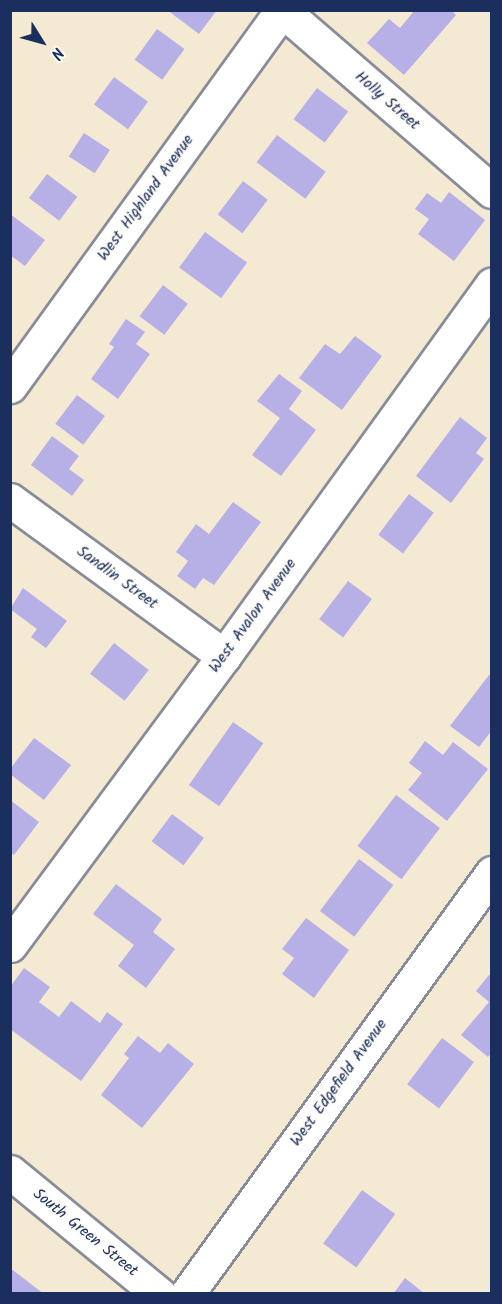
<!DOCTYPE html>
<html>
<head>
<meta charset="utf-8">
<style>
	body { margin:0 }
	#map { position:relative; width:502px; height:1304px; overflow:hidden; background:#f4ead3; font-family:Kalam,sans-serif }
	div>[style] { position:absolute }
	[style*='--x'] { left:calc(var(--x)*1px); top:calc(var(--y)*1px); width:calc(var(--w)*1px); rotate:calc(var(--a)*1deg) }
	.building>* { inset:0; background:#b7b0e6; transform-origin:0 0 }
	.roads { filter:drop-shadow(2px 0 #888c98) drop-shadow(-2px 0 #888c98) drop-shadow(0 2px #888c98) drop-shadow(0 -2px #888c98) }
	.minor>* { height:33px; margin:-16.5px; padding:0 16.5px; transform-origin:16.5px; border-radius:16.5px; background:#fff }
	span { translate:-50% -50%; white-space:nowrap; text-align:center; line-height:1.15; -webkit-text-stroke:4.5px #fdfcf7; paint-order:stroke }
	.street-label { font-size:16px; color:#1b2f5e }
	.frame { position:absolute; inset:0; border:12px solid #1b2f5e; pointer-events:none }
	.north { position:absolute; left:12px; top:12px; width:60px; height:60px; -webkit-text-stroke:4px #fdfcf7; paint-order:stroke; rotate:127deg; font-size:16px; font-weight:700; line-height:24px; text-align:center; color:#1b2f5e }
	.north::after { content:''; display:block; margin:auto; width:21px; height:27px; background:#1b2f5e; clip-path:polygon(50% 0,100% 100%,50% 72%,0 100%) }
</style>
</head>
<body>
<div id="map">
	<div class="building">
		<div style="clip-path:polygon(167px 10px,217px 10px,199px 34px)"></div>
		<div style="clip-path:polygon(415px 10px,451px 10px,456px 15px,404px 75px,367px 43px,389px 19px,400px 28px)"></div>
		<div style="left:157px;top:29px;width:34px;height:38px;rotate:36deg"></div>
		<div style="left:114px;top:77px;width:42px;height:34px;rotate:36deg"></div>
		<div style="left:317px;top:88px;width:39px;height:39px;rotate:37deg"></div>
		<div style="left:84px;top:133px;width:31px;height:28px;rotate:33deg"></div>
		<div style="left:277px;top:135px;width:61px;height:34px;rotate:37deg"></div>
		<div style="left:47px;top:174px;width:38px;height:30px;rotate:37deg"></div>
		<div style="left:243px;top:181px;width:31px;height:42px;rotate:37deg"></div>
		<div style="clip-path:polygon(449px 192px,485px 220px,454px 261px,418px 234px,429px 219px,415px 209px,427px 193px,441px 203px)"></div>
		<div style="clip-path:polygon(10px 214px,45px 240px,25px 266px,10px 255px)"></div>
		<div style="left:205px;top:232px;width:52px;height:44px;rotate:36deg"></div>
		<div style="left:163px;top:285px;width:31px;height:39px;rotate:37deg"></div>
		<div style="clip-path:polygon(126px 319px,145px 332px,136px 344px,150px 354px,118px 399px,91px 379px,114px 347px,109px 344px)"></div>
		<div style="clip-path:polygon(355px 336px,382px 356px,342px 410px,299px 378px,325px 344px,340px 354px)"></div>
		<div style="clip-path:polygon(279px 374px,302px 391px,289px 409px,316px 430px,281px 476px,252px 455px,280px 418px,257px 401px)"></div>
		<div style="left:77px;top:395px;width:35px;height:36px;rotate:37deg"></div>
		<div style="clip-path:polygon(460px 417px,487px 438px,476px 453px,484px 459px,451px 503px,416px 476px)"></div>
		<div style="clip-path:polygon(52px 436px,79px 456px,69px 469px,84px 480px,72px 496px,31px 465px)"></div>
		<div style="left:409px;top:494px;width:31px;height:51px;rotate:37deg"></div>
		<div style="clip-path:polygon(233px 502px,261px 522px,214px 585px,203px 578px,195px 589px,177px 576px,188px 561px,176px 552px,196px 524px,209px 534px)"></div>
		<div style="left:348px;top:581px;width:30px;height:48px;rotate:37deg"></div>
		<div style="clip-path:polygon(23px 588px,67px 621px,46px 648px,31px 637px,37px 629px,10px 609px)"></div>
		<div style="left:114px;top:643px;width:44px;height:39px;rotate:38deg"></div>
		<div style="clip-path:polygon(489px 675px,492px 676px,492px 730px,479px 747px,450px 726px)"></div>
		<div style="left:233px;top:722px;width:37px;height:77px;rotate:35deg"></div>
		<div style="clip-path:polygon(34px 738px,71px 765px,44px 800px,10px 774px,10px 769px)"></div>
		<div style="clip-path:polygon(425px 741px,443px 755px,453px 742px,488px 769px,447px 821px,408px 790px,422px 773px,409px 763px)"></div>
		<div style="left:396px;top:795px;width:55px;height:64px;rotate:37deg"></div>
		<div style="clip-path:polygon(10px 800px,39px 822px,14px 855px,10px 852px)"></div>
		<div style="left:172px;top:814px;width:40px;height:34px;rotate:37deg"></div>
		<div style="left:359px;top:859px;width:43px;height:65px;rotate:37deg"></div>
		<div style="clip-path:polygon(116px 884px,162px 919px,153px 932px,175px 949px,146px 988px,118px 966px,134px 945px,93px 914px)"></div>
		<div style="clip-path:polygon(306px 918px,349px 950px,314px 998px,282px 974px,294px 958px,282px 949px)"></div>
		<div style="clip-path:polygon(24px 968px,50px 987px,39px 1002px,59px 1017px,71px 1001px,100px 1023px,107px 1012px,123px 1024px,81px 1081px,10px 1029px,10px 987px)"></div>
		<div style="clip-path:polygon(489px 975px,492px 977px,492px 1052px,488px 1057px,461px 1035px,489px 1002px,476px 991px)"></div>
		<div style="clip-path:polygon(138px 1036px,160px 1053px,168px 1043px,194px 1064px,142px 1128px,101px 1095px,129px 1058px,124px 1054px)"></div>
		<div style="left:442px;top:1038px;width:40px;height:58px;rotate:37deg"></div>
		<div style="left:362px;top:1190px;width:41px;height:66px;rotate:36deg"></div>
		<div style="clip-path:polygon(10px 1268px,44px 1294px,10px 1294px)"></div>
		<div style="clip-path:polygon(405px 1278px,425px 1294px,393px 1294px)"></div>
	</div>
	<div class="roads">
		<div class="minor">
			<div style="--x:282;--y:10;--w:277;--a:40.8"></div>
			<div style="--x:10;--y:386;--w:464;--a:-54.1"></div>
			<div style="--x:10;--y:500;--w:265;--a:36.1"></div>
			<div style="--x:10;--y:945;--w:360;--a:-53.5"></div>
			<div style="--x:224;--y:656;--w:458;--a:-54.2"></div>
			<div style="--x:10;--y:1172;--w:193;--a:39.3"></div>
			<div style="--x:187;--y:1294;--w:520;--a:-54.08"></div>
		</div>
	</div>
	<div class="street-label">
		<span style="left:387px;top:101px;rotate:41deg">Holly Street</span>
		<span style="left:146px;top:198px;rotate:-54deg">West Highland Avenue</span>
		<span style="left:117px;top:578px;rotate:36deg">Sandlin Street</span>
		<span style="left:253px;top:616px;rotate:-54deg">West Avalon Avenue</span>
		<span style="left:339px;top:1083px;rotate:-54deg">West Edgefield Avenue</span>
		<span style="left:85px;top:1233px;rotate:39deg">South Green Street</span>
	</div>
	<div class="frame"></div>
	<div class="north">N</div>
</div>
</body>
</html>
